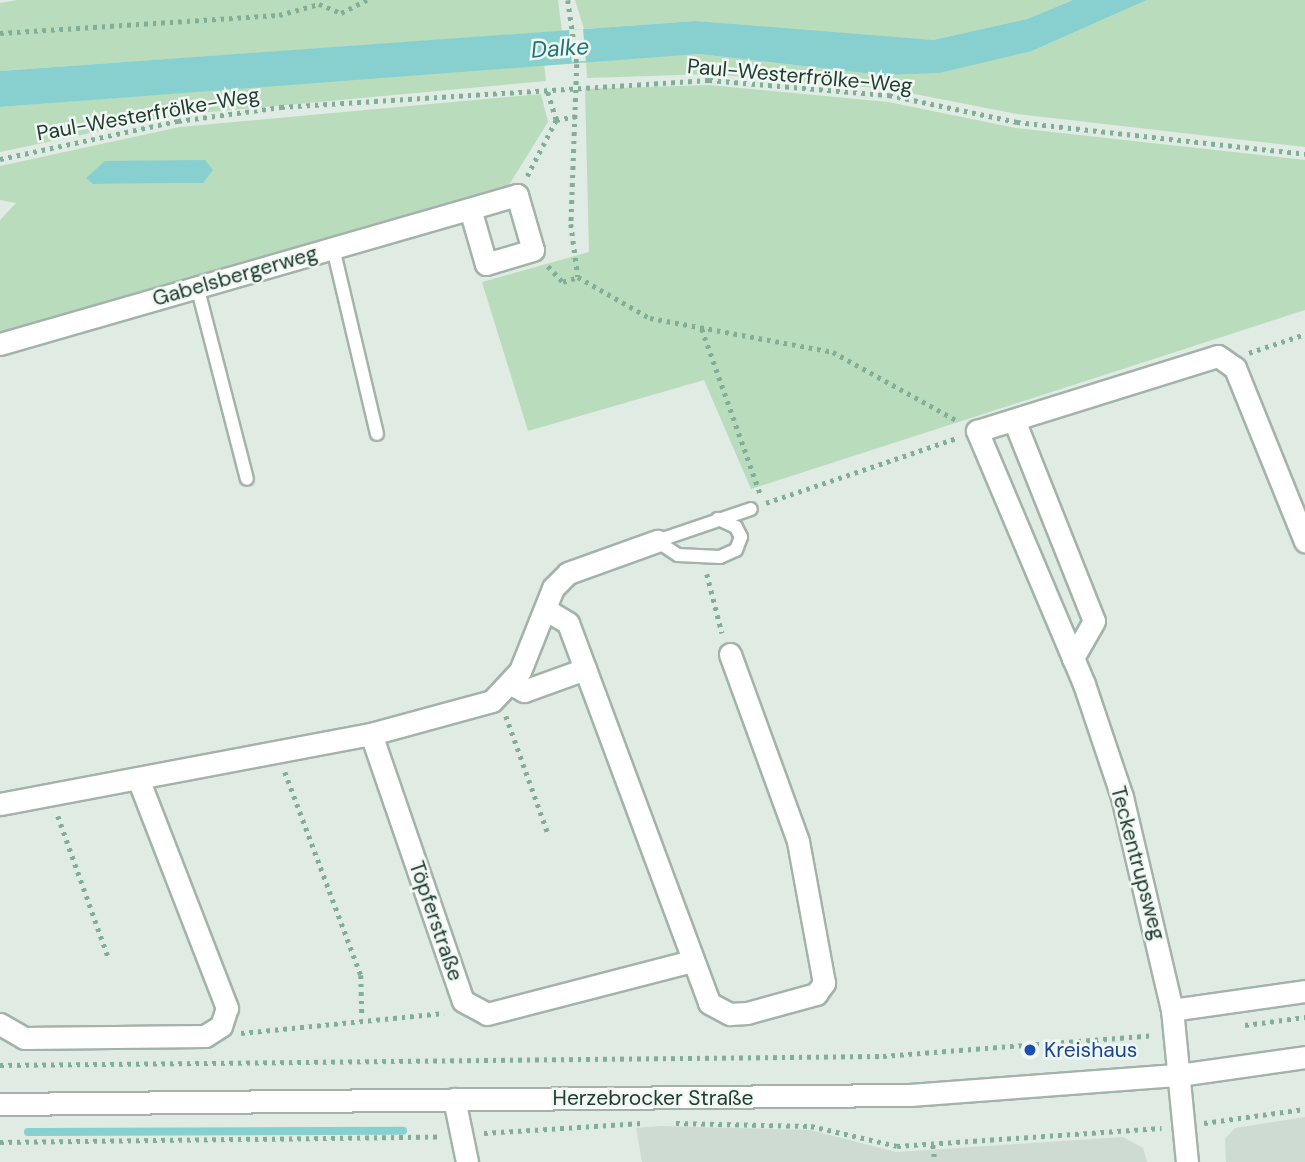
<!DOCTYPE html>
<html>
<head>
<meta charset="utf-8">
<style>
	body { margin:0 }
	#map { position:relative; width:1305px; height:1162px; overflow:hidden; background:#e0ebe4; font-family:"DM Sans",sans-serif }
	div>[style] { position:absolute }
	[style*='--x'] { left:calc(var(--x)*1px); top:calc(var(--y)*1px); width:calc(var(--w)*1px); rotate:calc(var(--a)*1deg) }
	.built>* { inset:0; background:#cedbd3 }
	.green>* { inset:0; background:#b9dcbd }
	.water>* { inset:0; background:#88d0cf }
	.pier>* { inset:0; background:#e0ebe4; transform-origin:0 0 }
	.stream>* { height:8px; margin:-4px; padding:0 4px; transform-origin:4px; border-radius:4px; background:#88d0cf }
	.path>* { height:4.5px; margin-top:-2.25px; transform-origin:0; background:repeating-linear-gradient(90deg,#81ae99 0 3.5px,transparent 0 8.5px) }
	.roads { filter:drop-shadow(2px 0 #a3b3aa) drop-shadow(-2px 0 #a3b3aa) drop-shadow(0 2px #a3b3aa) drop-shadow(0 -2px #a3b3aa) }
	.lane>* { height:12px; margin:-6px; padding:0 6px; transform-origin:6px; border-radius:6px; background:#fff }
	.street>* { height:21px; margin:-10.5px; padding:0 10.5px; transform-origin:10.5px; border-radius:10.5px; background:#fff }
	.secondary>* { height:21px; margin:-10.5px; padding:0 10.5px; transform-origin:10.5px; border-radius:10.5px; background:#fff }
	.dots>* { width:19px; height:19px; translate:-50% -50%; box-sizing:border-box; border:4px solid #f1f8f3; border-radius:50% }
	span { translate:-50% -50%; white-space:nowrap; text-align:center; line-height:1.15; -webkit-text-stroke:5px #f1f8f3; paint-order:stroke }
	.street-label { font-size:21px; color:#213b30 }
	.transit-label { font-size:21px; color:#164399 }
	.left { translate:0 -50%; text-align:left }
	.water-label { font-size:23px; color:#1c7676; font-style:italic }
</style>
</head>
<body>
<div id="map">
	<div class="built">
		<div style="clip-path:polygon(1305px 1117px,1305px 1162px,1226px 1162px,1225px 1139px,1235px 1128px)"></div>
		<div style="clip-path:polygon(661px 1126px,810px 1130px,896px 1152px,1123px 1137px,1143px 1148px,1147px 1162px,642px 1162px,636px 1128px)"></div>
	</div>
	<div class="green">
		<div style="clip-path:polygon(17px 0,558px 0,562px 31px,0 71px,0 3px)"></div>
		<div style="clip-path:polygon(575px 0,1073px 0,1027px 19px,933px 40px,887px 40px,695px 21px,584px 29px)"></div>
		<div style="clip-path:polygon(1147px 0,1305px 0,1305px 147px,1017px 114px,889px 89px,710px 74px,587px 78px,586px 60px,698px 54px,881px 75px,1032px 51px)"></div>
		<div style="clip-path:polygon(544px 64px,546px 81px,177px 115px,0 152px,0 107px)"></div>
		<div style="clip-path:polygon(709px 85px,888px 102px,1016px 128px,1305px 160px,1305px 310px,751px 489px,704px 380px,528px 431px,482px 282px,589px 252px,585px 89px)"></div>
		<div style="clip-path:polygon(evenodd,541px 94px,548px 122px,509px 185px,0 332px,0 220px,16px 203px,0 200px,0 166px,180px 127px,541px 94px,205px 160px,202px 183px,93px 184px,205px 160px)"></div>
	</div>
	<div class="water">
		<div style="clip-path:polygon(1073px 0,1147px 0,1032px 51px,939px 73px,881px 75px,698px 54px,0 107px,0 71px,695px 21px,933px 40px,1027px 19px)"></div>
		<div style="clip-path:polygon(205px 160px,213px 170px,203px 183px,93px 184px,86px 178px,105px 161px)"></div>
	</div>
	<div class="pier">
		<div style="left:583px;top:29px;width:32px;height:14px;rotate:85deg"></div>
	</div>
	<div class="stream">
		<div style="--x:28;--y:1132;--w:375;--a:-0.2"></div>
	</div>
	<div class="path">
		<div style="--x:568;--y:0;--w:65;--a:82"></div>
		<div style="--x:577;--y:64;--w:160;--a:92.1"></div>
		<div style="--x:571;--y:224;--w:53;--a:82.5"></div>
		<div style="--x:578;--y:277;--w:83;--a:29.7"></div>
		<div style="--x:650;--y:318;--w:186;--a:10.5"></div>
		<div style="--x:833;--y:352;--w:143;--a:28.9"></div>
		<div style="--x:0;--y:33;--w:280;--a:-3.7"></div>
		<div style="--x:279;--y:15;--w:41;--a:-15.4"></div>
		<div style="--x:319;--y:4;--w:24;--a:22"></div>
		<div style="--x:341;--y:13;--w:29;--a:-27"></div>
		<div style="--x:556;--y:120;--w:20;--a:-11"></div>
		<div style="--x:0;--y:159;--w:182;--a:-12.1"></div>
		<div style="--x:178;--y:121;--w:104;--a:-7.7"></div>
		<div style="--x:281;--y:107;--w:429;--a:-3.6"></div>
		<div style="--x:709;--y:80;--w:181;--a:4.8"></div>
		<div style="--x:889;--y:95;--w:131;--a:11.9"></div>
		<div style="--x:1017;--y:122;--w:290;--a:6.3"></div>
		<div style="--x:527;--y:176;--w:63;--a:-62.6"></div>
		<div style="--x:556;--y:120;--w:34;--a:-107"></div>
		<div style="--x:548;--y:266;--w:22;--a:47"></div>
		<div style="--x:563;--y:282;--w:16;--a:-18"></div>
		<div style="--x:702;--y:329;--w:174;--a:70.5"></div>
		<div style="--x:1249;--y:353;--w:59;--a:-18.7"></div>
		<div style="--x:766;--y:503;--w:202;--a:-18.8"></div>
		<div style="--x:707;--y:574;--w:61;--a:75.7"></div>
		<div style="--x:506;--y:716;--w:124;--a:70.3"></div>
		<div style="--x:285;--y:772;--w:217;--a:69.5"></div>
		<div style="--x:361;--y:975;--w:41;--a:88.6"></div>
		<div style="--x:58;--y:816;--w:152;--a:70.4"></div>
		<div style="--x:1245;--y:1025;--w:61;--a:-7.6"></div>
		<div style="--x:241;--y:1033;--w:204;--a:-5.6"></div>
		<div style="--x:0;--y:1065;--w:883;--a:-0.58"></div>
		<div style="--x:883;--y:1056;--w:271;--a:-4.4"></div>
		<div style="--x:676;--y:1123;--w:135;--a:1.3"></div>
		<div style="--x:811;--y:1126;--w:88;--a:13.1"></div>
		<div style="--x:897;--y:1146;--w:265;--a:-3.9"></div>
		<div style="--x:1204;--y:1123;--w:102;--a:-7.9"></div>
		<div style="--x:484;--y:1133;--w:158;--a:-3.6"></div>
		<div style="--x:0;--y:1142;--w:440;--a:-0.7"></div>
		<div style="--x:933;--y:1145;--w:17;--a:83"></div>
	</div>
	<div class="roads">
		<div class="lane">
			<div style="--x:333;--y:248;--w:191;--a:76.7"></div>
			<div style="--x:197;--y:286;--w:199;--a:75.5"></div>
			<div style="--x:657;--y:541;--w:25;--a:34"></div>
			<div style="--x:678;--y:555;--w:42;--a:2.7"></div>
			<div style="--x:720;--y:557;--w:17;--a:-24"></div>
			<div style="--x:736;--y:550;--w:14;--a:-69"></div>
			<div style="--x:741;--y:537;--w:11;--a:-117"></div>
			<div style="--x:736;--y:527;--w:20;--a:-156"></div>
			<div style="--x:657;--y:541;--w:99;--a:-18.8"></div>
		</div>
		<div class="street">
			<div style="--x:0;--y:344;--w:538;--a:-16.08"></div>
			<div style="--x:517;--y:195;--w:57;--a:73.8"></div>
			<div style="--x:533;--y:250;--w:49;--a:163.4"></div>
			<div style="--x:486;--y:264;--w:57;--a:-106.2"></div>
			<div style="--x:1014;--y:420;--w:216;--a:68.3"></div>
			<div style="--x:1094;--y:621;--w:43;--a:119.6"></div>
			<div style="--x:545;--y:609;--w:27;--a:31"></div>
			<div style="--x:568;--y:623;--w:405;--a:69.6"></div>
			<div style="--x:709;--y:1003;--w:24;--a:28"></div>
			<div style="--x:730;--y:1014;--w:17;--a:-3"></div>
			<div style="--x:747;--y:1013;--w:72;--a:-15.4"></div>
			<div style="--x:816;--y:994;--w:14;--a:-54"></div>
			<div style="--x:824;--y:983;--w:144;--a:-100.4"></div>
			<div style="--x:798;--y:841;--w:199;--a:-110"></div>
			<div style="--x:511;--y:684;--w:15;--a:28"></div>
			<div style="--x:524;--y:691;--w:65;--a:-19.8"></div>
			<div style="--x:371;--y:734;--w:282;--a:71"></div>
			<div style="--x:463;--y:1001;--w:27;--a:28"></div>
			<div style="--x:487;--y:1014;--w:212;--a:-14.5"></div>
			<div style="--x:0;--y:804;--w:378;--a:-10.7"></div>
			<div style="--x:371;--y:734;--w:125;--a:-15.3"></div>
			<div style="--x:492;--y:701;--w:41;--a:-47"></div>
			<div style="--x:520;--y:671;--w:89;--a:-68.3"></div>
			<div style="--x:553;--y:588;--w:21;--a:-45"></div>
			<div style="--x:568;--y:573;--w:95;--a:-19.8"></div>
			<div style="--x:1172;--y:1010;--w:134;--a:-8.1"></div>
			<div style="--x:0;--y:1024;--w:28;--a:30"></div>
			<div style="--x:24;--y:1038;--w:181;--a:-0.6"></div>
			<div style="--x:205;--y:1036;--w:19;--a:-32"></div>
			<div style="--x:221;--y:1026;--w:19;--a:-72"></div>
			<div style="--x:227;--y:1008;--w:243;--a:-111.2"></div>
			<div style="--x:454;--y:1099;--w:64;--a:78.3"></div>
			<div style="--x:1187;--y:1162;--w:153;--a:-95.6"></div>
			<div style="--x:1172;--y:1010;--w:219;--a:-103.2"></div>
			<div style="--x:1122;--y:797;--w:119;--a:-108.6"></div>
			<div style="--x:1084;--y:684;--w:275;--a:-112.9"></div>
			<div style="--x:977;--y:431;--w:252;--a:-17.3"></div>
			<div style="--x:1218;--y:356;--w:21;--a:35"></div>
			<div style="--x:1235;--y:368;--w:187;--a:68"></div>
		</div>
		<div class="secondary">
			<div style="--x:0;--y:1104;--w:910;--a:-0.57"></div>
			<div style="--x:910;--y:1095;--w:270;--a:-4.3"></div>
			<div style="--x:1179;--y:1075;--w:127;--a:-8.1"></div>
		</div>
	</div>
	<div class="dots">
		<div style="left:1030px;top:1050px;background:#1a4fb4"></div>
	</div>
	<div class="street-label">
		<span style="left:800px;top:76px;rotate:5deg">Paul-Westerfrölke-Weg</span>
		<span style="left:148px;top:114px;rotate:-10deg">Paul-Westerfrölke-Weg</span>
		<span style="left:235px;top:276px;rotate:-16deg">Gabelsbergerweg</span>
		<span style="left:1138px;top:863px;rotate:75deg">Teckentrupsweg</span>
		<span style="left:436px;top:921px;rotate:71deg">Töpferstraße</span>
		<span style="left:653px;top:1098px">Herzebrocker Straße</span>
	</div>
	<div class="transit-label">
		<span class="left" style="left:1044px;top:1050px">Kreishaus</span>
	</div>
	<div class="water-label">
		<span style="left:560px;top:48px;rotate:-4deg">Dalke</span>
	</div>
</div>
</body>
</html>
